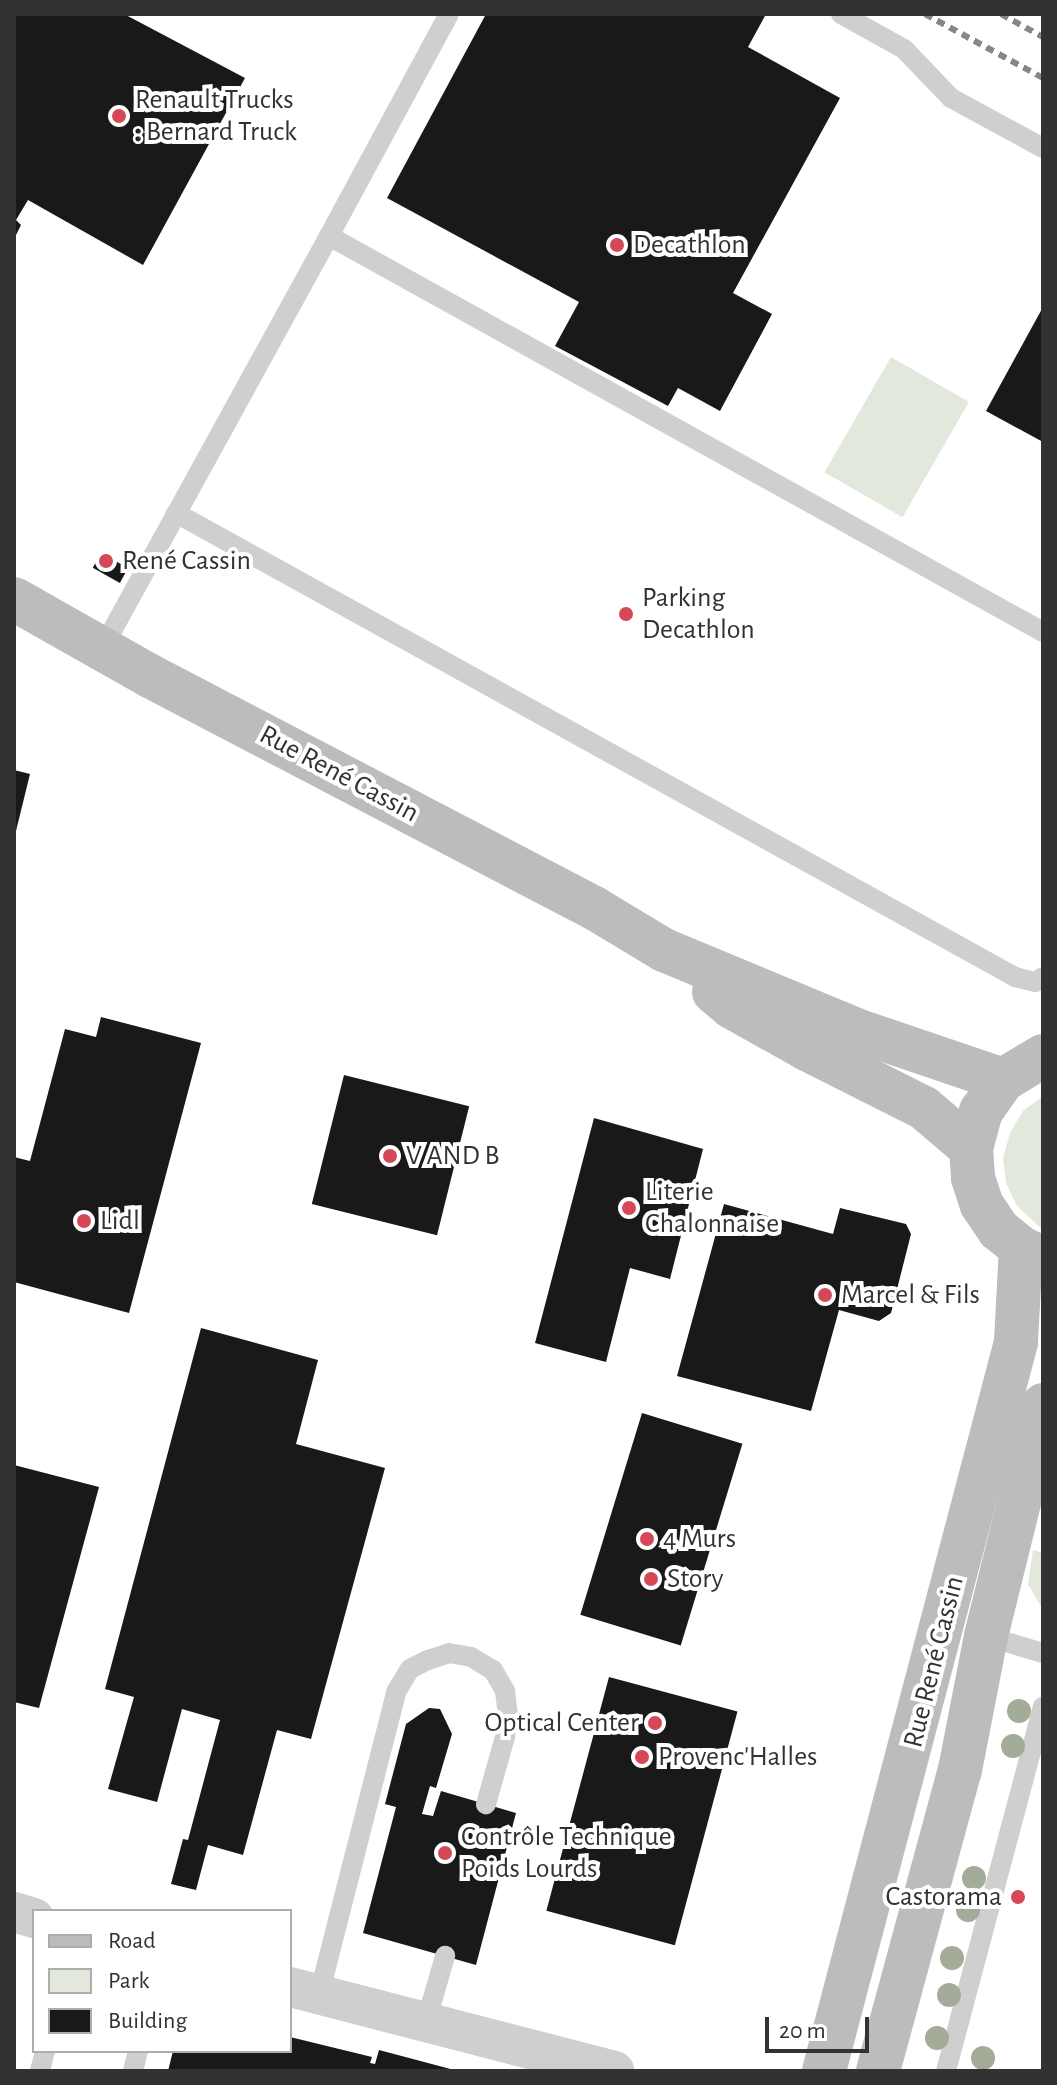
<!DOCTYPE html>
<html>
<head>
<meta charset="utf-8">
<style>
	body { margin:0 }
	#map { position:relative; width:1057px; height:2085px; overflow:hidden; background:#fff; font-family:"Alegreya Sans",sans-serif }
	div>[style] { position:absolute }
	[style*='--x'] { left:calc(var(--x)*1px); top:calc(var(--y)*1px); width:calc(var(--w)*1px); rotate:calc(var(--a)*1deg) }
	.green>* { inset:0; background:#e2e8dc; transform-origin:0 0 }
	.building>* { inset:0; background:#191919; transform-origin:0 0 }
	.lane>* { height:20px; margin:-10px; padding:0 10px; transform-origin:10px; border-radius:10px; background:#cfcfcf }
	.street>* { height:40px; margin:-20px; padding:0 20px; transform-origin:20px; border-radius:20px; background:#cfcfcf }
	.secondary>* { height:44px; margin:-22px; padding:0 22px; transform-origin:22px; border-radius:22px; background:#bcbcbc }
	.rail>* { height:6px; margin-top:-3px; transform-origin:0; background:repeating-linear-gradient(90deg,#878787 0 8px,transparent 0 14px) }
	.trees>* { width:24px; height:24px; margin:-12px; border-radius:50%; background:#a3ac98 }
	.dots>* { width:22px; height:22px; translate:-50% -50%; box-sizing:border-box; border:4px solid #fff; border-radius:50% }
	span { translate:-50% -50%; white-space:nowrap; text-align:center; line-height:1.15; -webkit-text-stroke:8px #fff; paint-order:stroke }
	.poi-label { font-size:28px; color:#323232 }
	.left { translate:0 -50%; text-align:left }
	.right { translate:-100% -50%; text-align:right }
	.street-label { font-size:28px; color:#323232 }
	.frame { position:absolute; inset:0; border:16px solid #323232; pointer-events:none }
	.legend { position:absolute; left:32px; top:1909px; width:260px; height:144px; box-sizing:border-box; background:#fff; border:2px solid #adadad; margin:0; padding:10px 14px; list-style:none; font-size:24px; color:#323232 }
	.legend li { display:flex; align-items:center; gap:16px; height:40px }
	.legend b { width:40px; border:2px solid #adadad }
	.scale { position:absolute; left:765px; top:2017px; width:104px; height:36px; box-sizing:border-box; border:4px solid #323232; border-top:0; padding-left:10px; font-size:24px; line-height:28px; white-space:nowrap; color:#323232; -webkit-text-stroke:6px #fff; paint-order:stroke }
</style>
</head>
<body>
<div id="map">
	<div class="green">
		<div style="left:891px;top:357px;width:90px;height:133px;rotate:30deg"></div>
		<div style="clip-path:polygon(1043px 1096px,1043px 1230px,1017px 1206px,1006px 1183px,1003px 1158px,1010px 1133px,1023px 1111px)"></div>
		<div style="clip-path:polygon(1033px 1550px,1043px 1553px,1043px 1610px,1028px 1584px)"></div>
	</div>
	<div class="building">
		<div style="clip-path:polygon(14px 14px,124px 14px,245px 78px,143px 265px,28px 200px,16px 220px,21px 225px,14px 239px)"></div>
		<div style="clip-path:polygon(486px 14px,766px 14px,748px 47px,840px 98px,733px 293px,772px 314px,720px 411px,678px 388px,668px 406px,555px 346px,579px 302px,387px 198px)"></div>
		<div style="clip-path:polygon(1043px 307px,1043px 442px,986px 411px)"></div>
		<div style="left:101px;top:553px;width:31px;height:17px;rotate:29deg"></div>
		<div style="clip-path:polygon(14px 770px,30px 774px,15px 835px,14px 835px)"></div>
		<div style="clip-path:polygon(101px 1017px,201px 1043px,129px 1313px,14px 1282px,14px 1157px,30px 1161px,65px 1029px,96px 1037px)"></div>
		<div style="left:344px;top:1075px;width:129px;height:133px;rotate:14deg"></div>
		<div style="clip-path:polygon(594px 1118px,703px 1149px,670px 1279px,630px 1268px,606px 1362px,535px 1343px)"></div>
		<div style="clip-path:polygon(724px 1204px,833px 1234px,840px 1208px,906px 1224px,911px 1234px,891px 1313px,879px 1321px,839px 1310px,811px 1411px,677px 1376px)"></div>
		<div style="clip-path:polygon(201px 1328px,318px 1360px,296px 1444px,385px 1468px,311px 1739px,277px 1730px,243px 1855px,208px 1845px,196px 1890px,171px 1884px,183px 1839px,188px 1840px,220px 1720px,182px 1709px,157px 1802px,108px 1789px,134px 1697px,105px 1689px)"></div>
		<div style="left:642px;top:1413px;width:105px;height:211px;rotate:17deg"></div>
		<div style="clip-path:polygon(14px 1465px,99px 1487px,39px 1708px,14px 1702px)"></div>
		<div style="left:609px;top:1677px;width:133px;height:242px;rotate:15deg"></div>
		<div style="clip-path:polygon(429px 1708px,440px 1709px,452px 1734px,436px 1788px,430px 1786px,422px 1814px,433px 1816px,441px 1791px,516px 1813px,476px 1965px,363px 1933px,396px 1807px,385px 1804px,406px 1724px)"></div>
		<div style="clip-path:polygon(290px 2037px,372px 2057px,370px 2063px,375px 2064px,379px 2050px,458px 2071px,168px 2071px,173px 2051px,290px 2051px)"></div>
	</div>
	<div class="lane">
		<div style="--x:841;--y:14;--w:72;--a:29.1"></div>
		<div style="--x:904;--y:49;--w:68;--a:46.2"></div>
		<div style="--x:951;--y:98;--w:105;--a:28.5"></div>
		<div style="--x:329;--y:236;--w:252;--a:-61.6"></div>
		<div style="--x:176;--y:513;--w:959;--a:28.94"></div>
		<div style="--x:1015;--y:977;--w:21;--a:14"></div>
		<div style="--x:1035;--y:982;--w:9;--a:-32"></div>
		<div style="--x:102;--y:649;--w:471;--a:-61.2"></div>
		<div style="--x:329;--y:236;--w:816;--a:29.01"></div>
		<div style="--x:986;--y:1636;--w:59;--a:16.6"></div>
		<div style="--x:319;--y:1995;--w:313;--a:-75.7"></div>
		<div style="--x:396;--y:1692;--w:27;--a:-59"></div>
		<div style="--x:410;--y:1669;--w:20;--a:-27"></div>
		<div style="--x:428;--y:1660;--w:22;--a:-18"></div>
		<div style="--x:449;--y:1653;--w:22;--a:10"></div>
		<div style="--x:471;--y:1657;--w:26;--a:31"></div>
		<div style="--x:493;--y:1670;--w:24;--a:60"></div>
		<div style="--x:505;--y:1691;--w:24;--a:83"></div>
		<div style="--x:508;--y:1715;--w:22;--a:98"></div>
		<div style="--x:505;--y:1737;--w:70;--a:105.8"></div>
		<div style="--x:426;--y:2022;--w:69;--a:-73.9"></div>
		<div style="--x:40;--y:2071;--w:21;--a:-76"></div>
		<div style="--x:133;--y:2071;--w:21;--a:-76"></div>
		<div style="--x:946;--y:2071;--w:377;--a:-75.1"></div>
	</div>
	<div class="street">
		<div style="--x:14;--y:1912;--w:21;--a:17"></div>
		<div style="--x:290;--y:1987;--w:335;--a:14.5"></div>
	</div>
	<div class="secondary">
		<div style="--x:14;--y:599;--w:156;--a:29.5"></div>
		<div style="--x:150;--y:676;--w:501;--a:27.59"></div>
		<div style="--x:594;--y:908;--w:82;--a:31"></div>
		<div style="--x:664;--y:950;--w:208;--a:22.6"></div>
		<div style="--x:856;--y:1030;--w:155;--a:18.8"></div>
		<div style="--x:714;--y:992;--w:23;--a:40"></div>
		<div style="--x:732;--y:1007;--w:84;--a:29.3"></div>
		<div style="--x:805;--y:1048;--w:133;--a:26.8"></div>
		<div style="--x:924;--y:1108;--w:62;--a:40.4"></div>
		<div style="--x:1043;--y:1056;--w:47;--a:149"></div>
		<div style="--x:1003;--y:1080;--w:38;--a:125"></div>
		<div style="--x:981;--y:1111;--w:38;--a:105"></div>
		<div style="--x:971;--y:1148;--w:30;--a:86"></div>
		<div style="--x:973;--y:1178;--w:28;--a:72"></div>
		<div style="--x:982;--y:1205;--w:30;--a:56"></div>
		<div style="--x:999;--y:1230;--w:28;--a:39"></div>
		<div style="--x:1021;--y:1248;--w:24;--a:24"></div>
		<div style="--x:824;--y:2071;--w:754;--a:-75.24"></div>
		<div style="--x:1016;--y:1342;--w:94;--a:-87"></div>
		<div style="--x:878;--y:2071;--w:312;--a:-74.8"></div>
		<div style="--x:960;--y:1770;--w:136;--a:-79"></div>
		<div style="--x:986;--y:1636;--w:238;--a:-76.1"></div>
	</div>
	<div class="rail">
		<div style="--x:925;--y:14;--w:134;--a:28.5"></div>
		<div style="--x:1001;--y:14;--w:48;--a:28.7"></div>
	</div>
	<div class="trees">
		<div style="left:1019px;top:1711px"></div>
		<div style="left:1013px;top:1746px"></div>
		<div style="left:974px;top:1878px"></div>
		<div style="left:968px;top:1910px"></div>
		<div style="left:952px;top:1958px"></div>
		<div style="left:949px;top:1995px"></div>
		<div style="left:937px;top:2038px"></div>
		<div style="left:983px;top:2058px"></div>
	</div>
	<div class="dots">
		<div style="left:119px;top:116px;background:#d54858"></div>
		<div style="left:617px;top:245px;background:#d54858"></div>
		<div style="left:106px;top:561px;background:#d54858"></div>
		<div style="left:626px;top:614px;background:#d54858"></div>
		<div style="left:390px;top:1156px;background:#d54858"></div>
		<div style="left:629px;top:1208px;background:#d54858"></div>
		<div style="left:84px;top:1221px;background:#d54858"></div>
		<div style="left:825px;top:1295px;background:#d54858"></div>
		<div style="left:647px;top:1539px;background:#d54858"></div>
		<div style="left:651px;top:1579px;background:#d54858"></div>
		<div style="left:655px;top:1723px;background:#d54858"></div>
		<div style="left:642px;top:1757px;background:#d54858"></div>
		<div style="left:445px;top:1853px;background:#d54858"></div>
		<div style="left:1018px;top:1897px;background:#d54858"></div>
	</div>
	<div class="poi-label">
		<span class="left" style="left:135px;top:116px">Renault Trucks<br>: Bernard Truck</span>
		<span class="left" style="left:633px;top:245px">Decathlon</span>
		<span class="left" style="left:122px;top:561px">René Cassin</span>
		<span class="left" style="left:642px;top:614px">Parking<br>Decathlon</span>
		<span class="left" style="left:406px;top:1156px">V AND B</span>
		<span class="left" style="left:645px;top:1208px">Literie<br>Chalonnaise</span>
		<span class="left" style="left:100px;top:1221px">Lidl</span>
		<span class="left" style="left:841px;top:1295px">Marcel &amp; Fils</span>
		<span class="left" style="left:663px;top:1539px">4 Murs</span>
		<span class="left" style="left:667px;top:1579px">Story</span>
		<span class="right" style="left:639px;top:1723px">Optical Center</span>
		<span class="left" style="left:658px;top:1757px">Provenc'Halles</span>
		<span class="left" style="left:461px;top:1853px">Contrôle Technique<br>Poids Lourds</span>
		<span class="right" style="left:1002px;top:1897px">Castorama</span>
	</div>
	<div class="street-label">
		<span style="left:339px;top:774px;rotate:28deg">Rue René Cassin</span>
		<span style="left:934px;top:1662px;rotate:-76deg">Rue René Cassin</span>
	</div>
	<div class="frame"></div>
	<ul class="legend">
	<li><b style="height:10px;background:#bcbcbc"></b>Road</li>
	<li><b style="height:22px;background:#e2e8dc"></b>Park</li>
	<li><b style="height:22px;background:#191919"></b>Building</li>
	</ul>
	<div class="scale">20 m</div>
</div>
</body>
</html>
